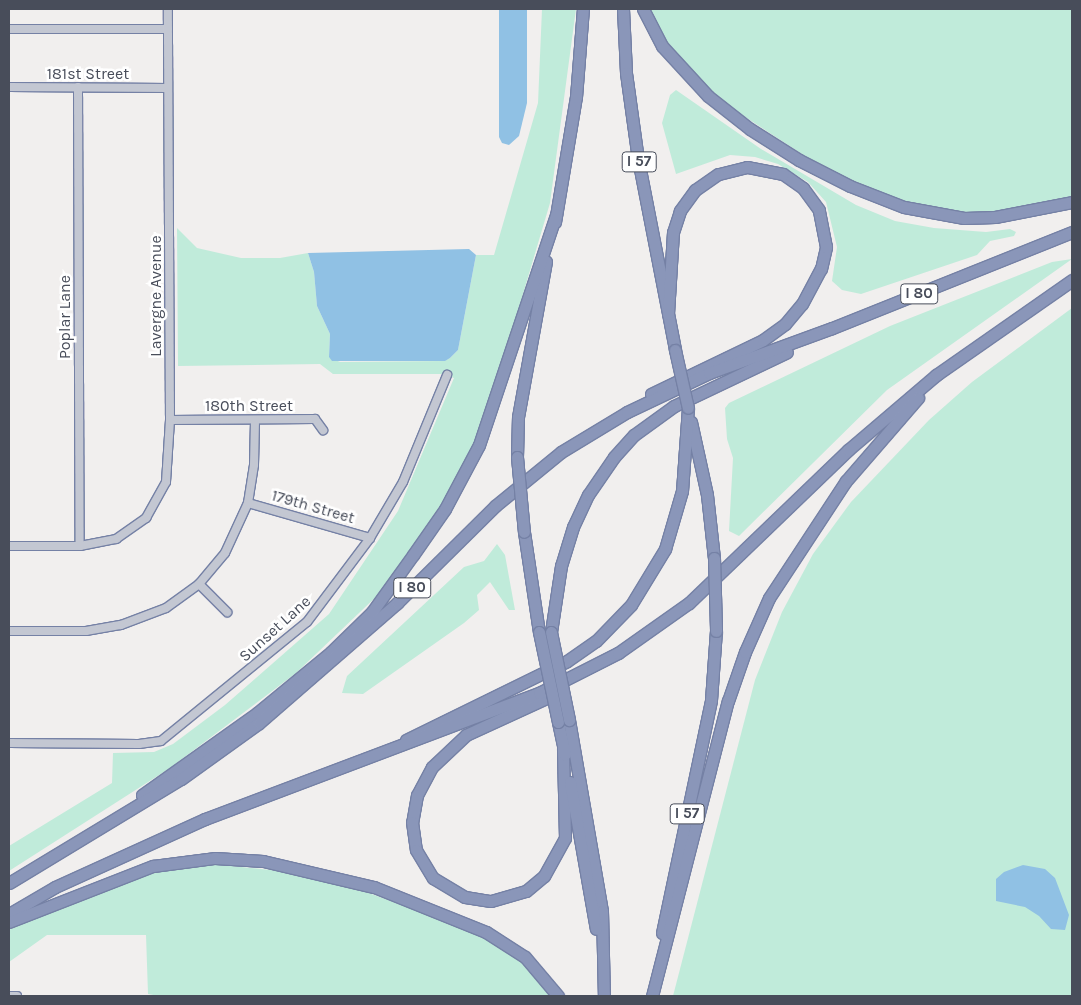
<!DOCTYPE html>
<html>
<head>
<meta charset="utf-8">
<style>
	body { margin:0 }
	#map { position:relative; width:1081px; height:1005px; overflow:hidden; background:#f1efee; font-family:Karla,sans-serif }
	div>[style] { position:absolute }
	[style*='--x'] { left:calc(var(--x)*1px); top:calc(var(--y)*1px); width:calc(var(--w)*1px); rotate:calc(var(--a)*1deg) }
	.green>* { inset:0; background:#c0ebda }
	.water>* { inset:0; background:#90c1e4 }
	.roads { filter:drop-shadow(1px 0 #7581a5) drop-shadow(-1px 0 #7581a5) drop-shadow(0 1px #7581a5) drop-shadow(0 -1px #7581a5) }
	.minor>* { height:8px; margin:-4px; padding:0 4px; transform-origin:4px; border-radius:4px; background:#c3c7d2 }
	.highway>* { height:11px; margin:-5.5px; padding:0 5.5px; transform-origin:5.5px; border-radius:5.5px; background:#8a96b9 }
	.bridges { filter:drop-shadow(1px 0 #7581a5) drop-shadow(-1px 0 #7581a5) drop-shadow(0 1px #7581a5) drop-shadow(0 -1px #7581a5) }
	.highway-bridge>* { height:11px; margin:-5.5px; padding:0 5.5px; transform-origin:5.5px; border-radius:5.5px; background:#8a96b9 }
	span { translate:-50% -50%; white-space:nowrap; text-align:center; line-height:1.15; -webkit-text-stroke:5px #fff; paint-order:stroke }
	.shield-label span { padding:1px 4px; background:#fff; border:1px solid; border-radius:4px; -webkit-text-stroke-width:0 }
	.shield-label { font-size:15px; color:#484d5a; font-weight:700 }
	.street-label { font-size:16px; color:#484d5a }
	.frame { position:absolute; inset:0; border:10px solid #484d5a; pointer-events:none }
</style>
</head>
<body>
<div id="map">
	<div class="green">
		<div style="clip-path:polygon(542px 9px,576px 9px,550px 203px,488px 412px,461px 477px,380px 593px,296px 673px,170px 768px,9px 871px,9px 846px,112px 783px,113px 753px,154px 752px,173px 744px,225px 705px,329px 614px,398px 511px,454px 378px,443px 374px,333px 374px,320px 364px,178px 366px,177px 228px,197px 248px,241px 258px,280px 258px,308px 253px,314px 272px,317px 306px,330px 334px,329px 357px,340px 362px,444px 361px,450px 358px,458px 350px,476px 255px,494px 255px,538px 103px)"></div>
		<div style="clip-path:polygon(648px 9px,1072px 9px,1072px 198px,989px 214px,951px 213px,913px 204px,831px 173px,736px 111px,695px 78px,671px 51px)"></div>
		<div style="clip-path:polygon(676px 90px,761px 149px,856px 205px,895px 221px,934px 228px,986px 232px,1010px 229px,1016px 232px,1014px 236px,990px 241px,977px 255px,861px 294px,842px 290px,832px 281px,837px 247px,826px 202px,808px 182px,778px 164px,755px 157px,730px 155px,676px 174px,662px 123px,670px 95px)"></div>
		<div style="clip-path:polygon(1072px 259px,887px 390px,739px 536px,729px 531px,733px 458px,727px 439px,725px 408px,729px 403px,890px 326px,1052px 262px)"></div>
		<div style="clip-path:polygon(1072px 308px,1072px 996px,673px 996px,755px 680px,782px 612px,813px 554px,851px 502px,929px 420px,972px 382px)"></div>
		<div style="clip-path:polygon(497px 544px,505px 555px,515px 610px,509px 610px,490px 582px,477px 595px,479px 610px,464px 623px,363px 694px,342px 693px,347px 676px,464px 567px,484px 561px)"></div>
		<div style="clip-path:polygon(202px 863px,280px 871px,352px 887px,460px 926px,496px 942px,517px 957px,552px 996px,159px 996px,148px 994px,146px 935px,47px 935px,9px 962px,9px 928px,95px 892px,167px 869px)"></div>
	</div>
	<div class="water">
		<div style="clip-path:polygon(499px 9px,527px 9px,527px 103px,519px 136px,509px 145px,502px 143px,499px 137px)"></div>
		<div style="clip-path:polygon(469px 249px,476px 255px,458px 350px,450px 358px,445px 361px,332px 361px,329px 357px,330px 334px,317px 306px,314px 272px,308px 253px)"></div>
		<div style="clip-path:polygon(1023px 865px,1045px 869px,1055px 878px,1069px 915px,1065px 930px,1051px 929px,1039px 916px,1025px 907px,996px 901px,996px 879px,1004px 872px)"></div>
	</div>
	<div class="roads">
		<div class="minor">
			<div style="--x:9;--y:29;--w:159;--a:0"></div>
			<div style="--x:9;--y:87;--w:159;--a:0.4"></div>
			<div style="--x:78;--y:87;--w:459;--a:89.8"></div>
			<div style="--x:170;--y:420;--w:145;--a:-0.4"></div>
			<div style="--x:315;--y:419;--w:14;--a:54"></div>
			<div style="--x:248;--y:503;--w:127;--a:16"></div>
			<div style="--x:9;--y:546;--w:71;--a:0"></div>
			<div style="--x:80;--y:546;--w:37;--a:-11"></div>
			<div style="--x:116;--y:539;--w:37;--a:-35"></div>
			<div style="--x:146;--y:518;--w:41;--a:-60.9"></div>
			<div style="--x:166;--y:482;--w:62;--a:-86.3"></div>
			<div style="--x:170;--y:420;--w:411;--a:-90.3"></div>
			<div style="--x:199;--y:584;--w:40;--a:45"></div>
			<div style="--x:9;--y:631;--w:77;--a:0"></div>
			<div style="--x:86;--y:631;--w:36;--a:-10"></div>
			<div style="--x:121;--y:625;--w:48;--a:-20.7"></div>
			<div style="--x:166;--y:608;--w:41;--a:-36"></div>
			<div style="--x:199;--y:584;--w:40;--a:-50"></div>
			<div style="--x:225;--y:553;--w:55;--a:-65.3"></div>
			<div style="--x:248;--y:503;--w:38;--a:-81"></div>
			<div style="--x:254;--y:465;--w:45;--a:-88.7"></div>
			<div style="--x:9;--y:743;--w:130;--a:0.4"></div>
			<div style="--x:139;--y:744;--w:22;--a:-8"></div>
			<div style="--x:161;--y:741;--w:188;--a:-39.2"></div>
			<div style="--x:307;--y:622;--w:105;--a:-53.1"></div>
			<div style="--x:370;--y:538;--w:65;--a:-59.5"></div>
			<div style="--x:403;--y:482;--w:116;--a:-67.6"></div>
			<div style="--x:9;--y:996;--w:8;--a:0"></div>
		</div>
		<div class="highway">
			<div style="--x:623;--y:9;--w:64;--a:87.3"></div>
			<div style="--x:626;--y:73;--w:87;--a:82.1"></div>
			<div style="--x:638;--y:159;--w:195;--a:79"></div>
			<div style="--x:643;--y:9;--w:42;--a:62.8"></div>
			<div style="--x:662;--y:46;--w:68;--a:47.4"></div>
			<div style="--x:708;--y:96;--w:53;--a:38.2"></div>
			<div style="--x:750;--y:129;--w:58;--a:32.3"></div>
			<div style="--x:799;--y:160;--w:57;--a:27"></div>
			<div style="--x:850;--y:186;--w:58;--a:21.3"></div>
			<div style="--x:904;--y:207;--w:61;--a:10.4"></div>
			<div style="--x:964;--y:218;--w:31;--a:-2"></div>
			<div style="--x:995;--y:217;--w:78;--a:-11"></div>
			<div style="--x:555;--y:222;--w:127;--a:-80.5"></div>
			<div style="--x:576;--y:97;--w:88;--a:-85.5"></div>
			<div style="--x:651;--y:394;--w:124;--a:-25.7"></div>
			<div style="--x:763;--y:340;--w:27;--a:-36"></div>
			<div style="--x:785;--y:324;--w:26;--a:-50"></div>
			<div style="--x:802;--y:304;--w:40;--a:-62"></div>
			<div style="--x:821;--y:269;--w:23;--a:-77"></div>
			<div style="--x:826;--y:247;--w:38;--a:-101"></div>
			<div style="--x:819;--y:210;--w:27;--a:-126"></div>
			<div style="--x:803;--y:188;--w:24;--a:-145"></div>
			<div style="--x:783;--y:174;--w:37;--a:-169"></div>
			<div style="--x:747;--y:167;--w:30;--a:166"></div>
			<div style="--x:718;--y:174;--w:28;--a:145"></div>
			<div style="--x:695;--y:190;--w:26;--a:126"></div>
			<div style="--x:680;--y:211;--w:22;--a:108"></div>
			<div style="--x:673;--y:232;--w:82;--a:93.5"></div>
			<div style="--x:691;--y:422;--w:75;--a:77.6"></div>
			<div style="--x:707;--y:495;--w:63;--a:83.7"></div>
			<div style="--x:517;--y:457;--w:40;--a:-88.6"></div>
			<div style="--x:518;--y:417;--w:158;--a:-79.8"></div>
			<div style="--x:524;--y:532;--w:101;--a:81.5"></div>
			<div style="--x:551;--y:632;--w:67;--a:-81.4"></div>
			<div style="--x:561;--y:566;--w:41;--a:-72.9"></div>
			<div style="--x:573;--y:527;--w:35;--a:-65"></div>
			<div style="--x:588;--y:495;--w:46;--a:-55.6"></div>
			<div style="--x:614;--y:457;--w:30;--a:-48"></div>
			<div style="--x:634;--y:435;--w:49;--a:-35.9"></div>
			<div style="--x:674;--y:406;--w:125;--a:-25.5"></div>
			<div style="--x:553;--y:695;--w:96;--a:155.3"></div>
			<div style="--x:466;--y:735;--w:47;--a:136.7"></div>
			<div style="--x:432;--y:767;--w:32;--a:118"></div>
			<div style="--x:417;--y:795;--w:27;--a:100"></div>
			<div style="--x:412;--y:822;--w:28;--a:82"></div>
			<div style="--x:416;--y:850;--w:33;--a:59"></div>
			<div style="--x:433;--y:878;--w:37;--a:31"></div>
			<div style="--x:465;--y:897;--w:26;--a:9"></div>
			<div style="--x:491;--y:901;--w:36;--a:-16"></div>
			<div style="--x:526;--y:891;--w:23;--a:-40"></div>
			<div style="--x:544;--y:876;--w:43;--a:-61.1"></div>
			<div style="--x:565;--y:838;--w:90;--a:-91.3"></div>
			<div style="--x:569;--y:720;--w:194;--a:80.2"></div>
			<div style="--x:602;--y:911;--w:85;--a:88.7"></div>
			<div style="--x:558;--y:722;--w:33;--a:78"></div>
			<div style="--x:406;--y:740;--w:179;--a:-26.1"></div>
			<div style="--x:567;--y:661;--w:35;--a:-35"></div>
			<div style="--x:596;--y:641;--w:50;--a:-45.8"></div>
			<div style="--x:631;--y:605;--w:66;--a:-58.7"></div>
			<div style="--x:665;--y:549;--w:60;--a:-73.7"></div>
			<div style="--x:682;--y:491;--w:83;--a:-85.9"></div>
			<div style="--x:570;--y:782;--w:149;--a:80"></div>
			<div style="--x:142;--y:795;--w:141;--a:-35.5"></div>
			<div style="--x:257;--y:713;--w:96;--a:-39.5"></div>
			<div style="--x:331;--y:652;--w:57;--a:-44.3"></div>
			<div style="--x:372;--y:612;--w:70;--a:-54.3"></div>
			<div style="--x:413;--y:555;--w:56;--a:-55.2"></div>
			<div style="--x:445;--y:509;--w:72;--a:-62"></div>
			<div style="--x:479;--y:445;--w:243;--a:-71.5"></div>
			<div style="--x:9;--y:883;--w:201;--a:-31.2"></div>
			<div style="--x:181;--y:779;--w:96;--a:-35.7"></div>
			<div style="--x:259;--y:723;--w:183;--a:-41"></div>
			<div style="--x:397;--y:603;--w:138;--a:-44.7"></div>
			<div style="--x:495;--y:506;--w:85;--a:-39.3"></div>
			<div style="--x:561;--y:452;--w:77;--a:-31.2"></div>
			<div style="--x:627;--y:412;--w:91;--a:-25.4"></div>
			<div style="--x:709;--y:373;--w:131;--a:-20.1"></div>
			<div style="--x:832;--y:328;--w:258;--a:-21.8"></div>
			<div style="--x:9;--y:914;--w:53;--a:-30.4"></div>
			<div style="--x:55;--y:887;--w:165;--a:-24.4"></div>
			<div style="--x:205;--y:819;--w:357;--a:-20.7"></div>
			<div style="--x:539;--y:693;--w:89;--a:-26.9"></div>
			<div style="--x:618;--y:653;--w:87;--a:-35.2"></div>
			<div style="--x:689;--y:603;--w:221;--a:-43.9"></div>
			<div style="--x:848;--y:450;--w:116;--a:-40.4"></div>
			<div style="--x:936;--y:375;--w:166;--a:-34.9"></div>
			<div style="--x:9;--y:922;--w:155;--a:-21.3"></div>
			<div style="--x:153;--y:866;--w:63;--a:-7.4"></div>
			<div style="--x:215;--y:858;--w:48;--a:3.6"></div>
			<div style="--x:263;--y:861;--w:114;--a:13.2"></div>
			<div style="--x:374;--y:887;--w:121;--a:21.9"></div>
			<div style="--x:486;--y:932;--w:46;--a:32.7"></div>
			<div style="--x:525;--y:957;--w:51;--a:49.8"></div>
			<div style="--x:662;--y:933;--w:238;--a:-78.1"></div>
			<div style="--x:711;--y:700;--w:69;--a:-85.9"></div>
			<div style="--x:652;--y:996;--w:305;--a:-75.6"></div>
			<div style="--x:728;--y:701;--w:52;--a:-70.9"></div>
			<div style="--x:745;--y:652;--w:59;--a:-66"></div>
			<div style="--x:769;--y:598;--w:140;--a:-56.7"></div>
			<div style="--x:846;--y:481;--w:110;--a:-49.1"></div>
		</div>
	</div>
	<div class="bridges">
		<div class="highway-bridge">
			<div style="--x:675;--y:350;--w:59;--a:77.4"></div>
			<div style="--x:517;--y:457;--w:75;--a:84.7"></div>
			<div style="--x:714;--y:558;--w:73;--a:88.4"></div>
			<div style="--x:539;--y:632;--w:92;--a:78.1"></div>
			<div style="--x:551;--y:632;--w:90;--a:78.4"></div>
		</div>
	</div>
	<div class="shield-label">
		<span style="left:639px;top:162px">I 57</span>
		<span style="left:919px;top:294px">I 80</span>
		<span style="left:412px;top:588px">I 80</span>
		<span style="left:687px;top:814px">I 57</span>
	</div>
	<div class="street-label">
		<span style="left:88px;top:74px">181st Street</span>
		<span style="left:156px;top:296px;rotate:-90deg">Lavergne Avenue</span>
		<span style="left:65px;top:317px;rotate:-90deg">Poplar Lane</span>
		<span style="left:249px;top:406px">180th Street</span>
		<span style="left:313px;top:507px;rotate:16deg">179th Street</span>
		<span style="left:275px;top:629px;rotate:-42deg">Sunset Lane</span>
	</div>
	<div class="frame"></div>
</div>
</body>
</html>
